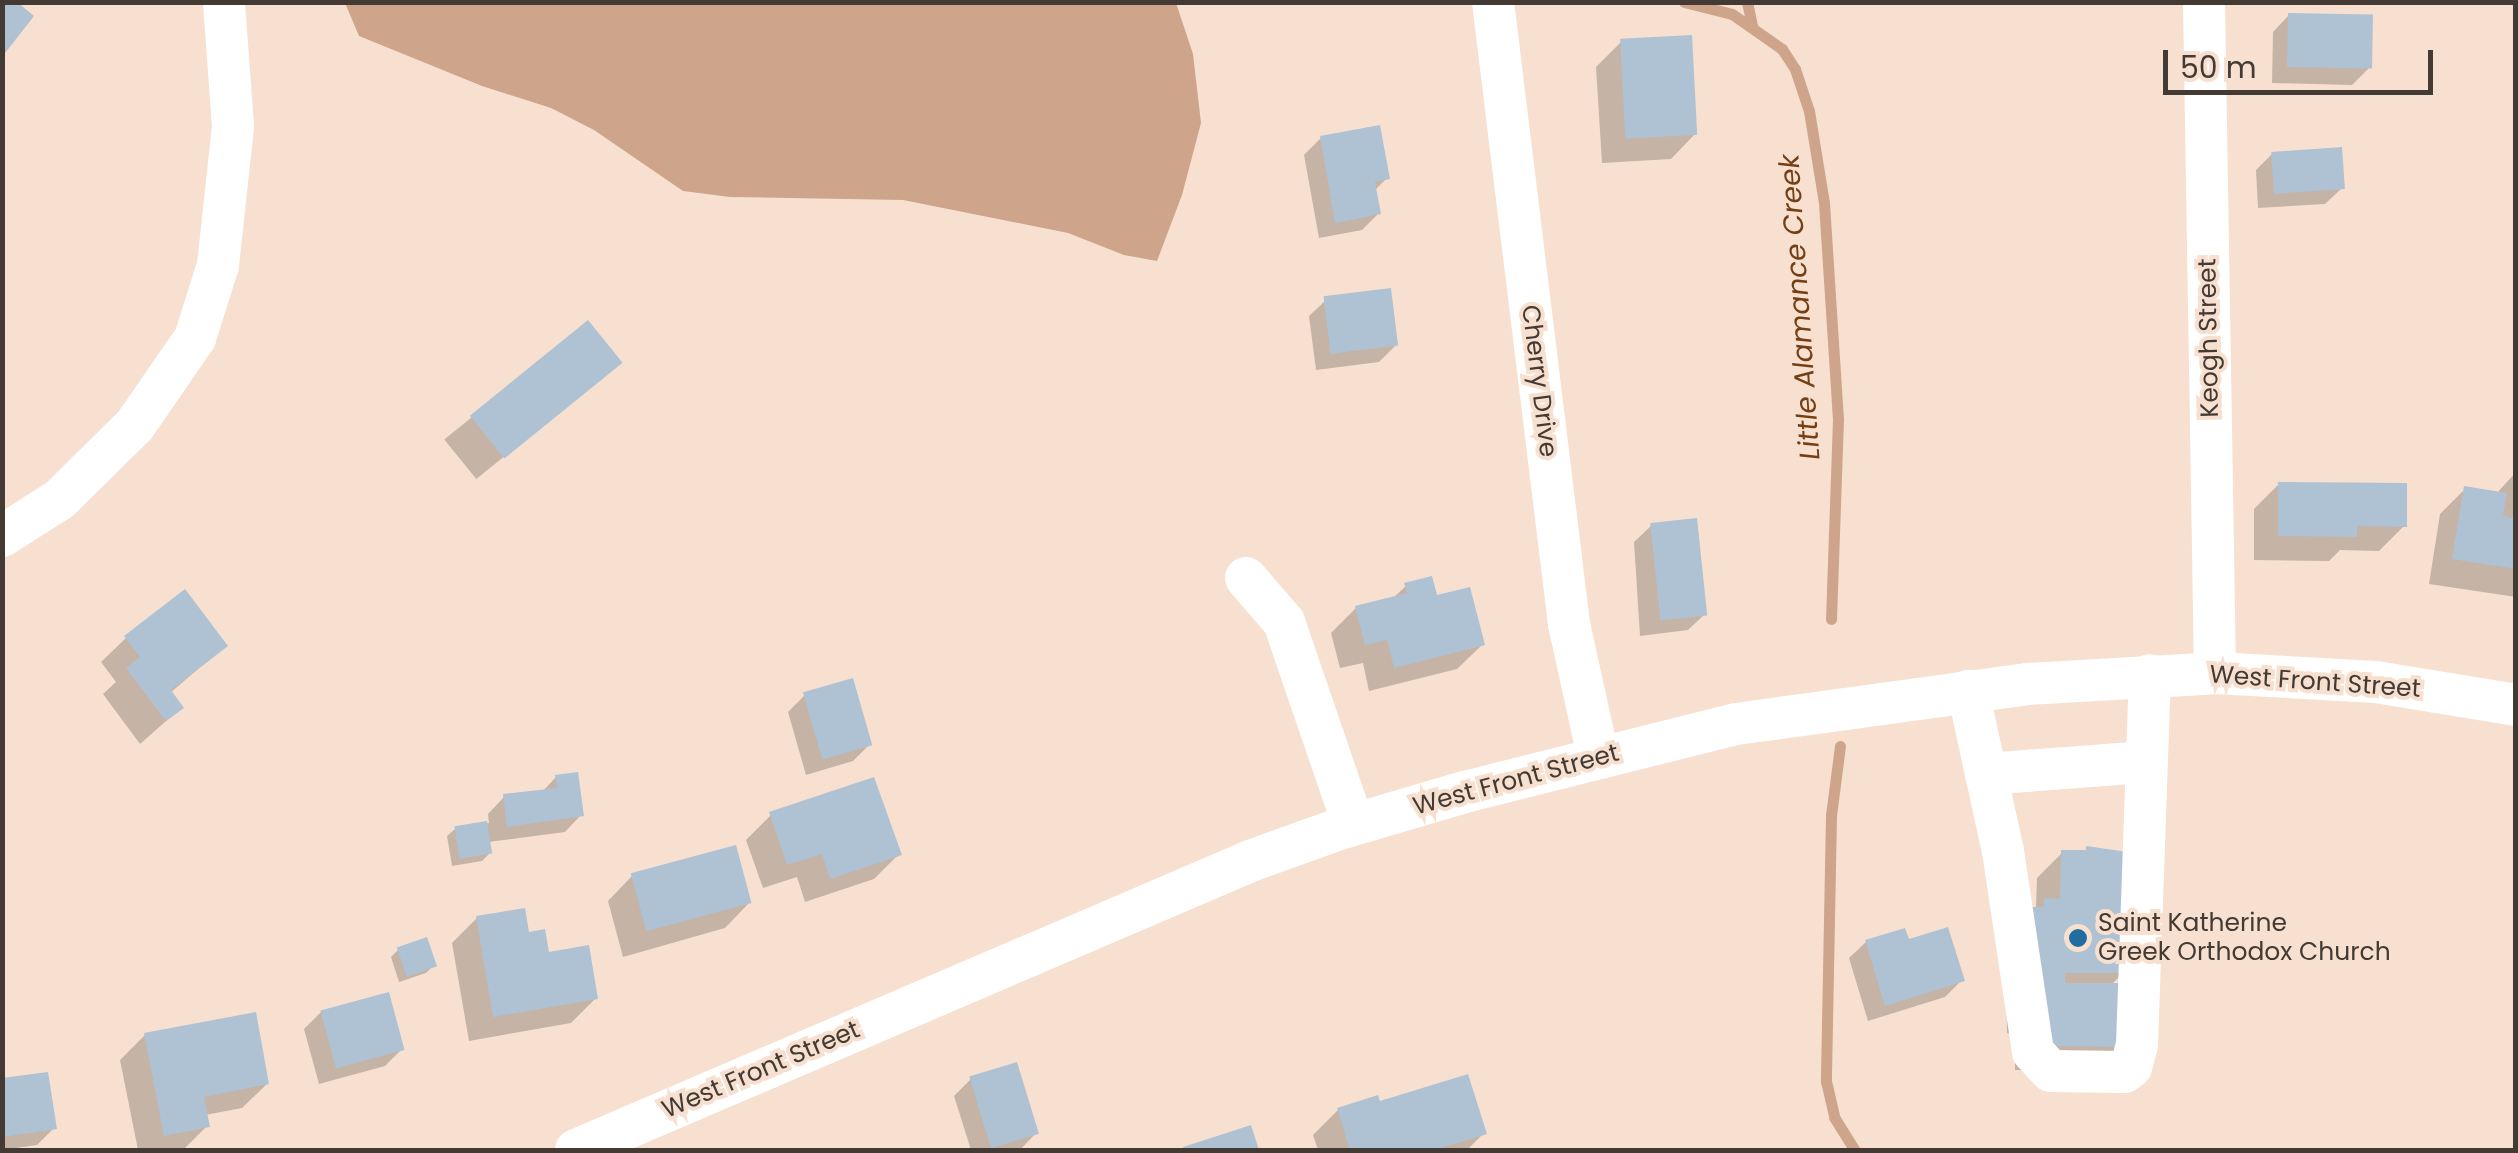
<!DOCTYPE html>
<html>
<head>
<meta charset="utf-8">
<style>
	body { margin:0 }
	#map { position:relative; width:2518px; height:1153px; overflow:hidden; background:#f7e0d0; font-family:Poppins,sans-serif }
	div>[style] { position:absolute }
	[style*='--x'] { left:calc(var(--x)*1px); top:calc(var(--y)*1px); width:calc(var(--w)*1px); rotate:calc(var(--a)*1deg) }
	.water>* { inset:0; background:#cea58a }
	.shadow>* { inset:0; background:#0003; transform-origin:0 0 }
	.stream>* { height:11px; margin:-5.5px; padding:0 5.5px; transform-origin:5.5px; border-radius:5.5px; background:#cea58a }
	.building>* { inset:0; background:#aec2d3; transform-origin:0 0 }
	.minor>* { height:42px; margin:-21px; padding:0 21px; transform-origin:21px; border-radius:21px; background:#fff }
	.dots>* { width:28px; height:28px; translate:-50% -50%; box-sizing:border-box; border:5px solid #f7e0d0; border-radius:50% }
	span { translate:-50% -50%; white-space:nowrap; text-align:center; line-height:1.15; -webkit-text-stroke:8px #f7e0d0; paint-order:stroke }
	.street-label { font-size:25px; color:#433a34 }
	.poi-label { font-size:25px; color:#433a34 }
	.left { translate:0 -50%; text-align:left }
	.water-label { font-size:28px; color:#743f14; font-style:italic }
	.frame { position:absolute; inset:0; border:5px solid #433a34; pointer-events:none }
	.scale { position:absolute; left:2163px; top:50px; width:270px; height:45px; box-sizing:border-box; border:5px solid #433a34; border-top:0; padding-left:12px; font-size:30px; line-height:35px; white-space:nowrap; color:#433a34; -webkit-text-stroke:8px #f7e0d0; paint-order:stroke }
</style>
</head>
<body>
<div id="map">
	<div class="water">
		<div style="clip-path:polygon(345px 3px,1176px 3px,1193px 54px,1201px 123px,1182px 195px,1157px 261px,1124px 255px,1068px 233px,903px 200px,730px 197px,683px 191px,594px 130px,551px 108px,482px 86px,359px 36px)"></div>
	</div>
	<div class="shadow">
		<div style="clip-path:polygon(2289px 15px,2369px 68px,2352px 85px,2272px 83px,2273px 32px)"></div>
		<div style="clip-path:polygon(1621px 42px,1695px 134px,1671px 159px,1602px 163px,1596px 67px)"></div>
		<div style="clip-path:polygon(1321px 138px,1387px 178px,1374px 191px,1378px 214px,1362px 230px,1319px 238px,1304px 155px)"></div>
		<div style="clip-path:polygon(2272px 154px,2342px 188px,2325px 204px,2258px 208px,2256px 170px)"></div>
		<div style="clip-path:polygon(1326px 300px,1396px 345px,1379px 362px,1316px 370px,1309px 316px)"></div>
		<div style="left:588px;top:323px;width:51px;height:185px;rotate:51deg"></div>
		<div style="clip-path:polygon(2516px 472px,2516px 597px,2429px 584px,2440px 514px,2465px 489px,2496px 494px)"></div>
		<div style="clip-path:polygon(2279px 484px,2404px 526px,2379px 551px,2340px 550px,2329px 561px,2254px 560px,2254px 509px)"></div>
		<div style="clip-path:polygon(1651px 526px,1705px 614px,1688px 630px,1640px 636px,1634px 542px)"></div>
		<div style="clip-path:polygon(1406px 586px,1435px 598px,1482px 645px,1457px 669px,1369px 691px,1363px 663px,1340px 668px,1331px 633px,1356px 608px,1392px 599px)"></div>
		<div style="clip-path:polygon(126px 638px,225px 646px,170px 693px,181px 708px,140px 744px,103px 694px,116px 682px,101px 662px)"></div>
		<div style="clip-path:polygon(805px 695px,870px 744px,853px 761px,806px 775px,788px 712px)"></div>
		<div style="clip-path:polygon(556px 777px,581px 815px,565px 832px,488px 842px,490px 853px,482px 861px,452px 866px,447px 836px,455px 829px,489px 823px,488px 814px,504px 797px,542px 792px)"></div>
		<div style="clip-path:polygon(771px 815px,899px 854px,874px 879px,805px 902px,797px 877px,763px 888px,746px 840px)"></div>
		<div style="clip-path:polygon(2105px 849px,2124px 972px,2110px 986px,2123px 1046px,2098px 1071px,2015px 1070px,2015px 1033px,2007px 1033px,2006px 934px,2036px 909px,2037px 878px,2062px 853px)"></div>
		<div style="clip-path:polygon(632px 876px,749px 903px,725px 928px,623px 957px,608px 901px)"></div>
		<div style="clip-path:polygon(477px 918px,527px 935px,596px 998px,571px 1023px,469px 1041px,452px 943px)"></div>
		<div style="clip-path:polygon(1866px 942px,1907px 943px,1962px 980px,1945px 997px,1868px 1021px,1849px 958px)"></div>
		<div style="clip-path:polygon(399px 949px,434px 965px,426px 973px,399px 982px,391px 957px)"></div>
		<div style="clip-path:polygon(321px 1012px,402px 1049px,385px 1066px,319px 1084px,304px 1029px)"></div>
		<div style="clip-path:polygon(145px 1035px,267px 1084px,242px 1108px,205px 1115px,207px 1126px,183px 1150px,138px 1150px,120px 1060px)"></div>
		<div style="clip-path:polygon(971px 1079px,1036px 1133px,1020px 1150px,971px 1150px,954px 1096px)"></div>
		<div style="clip-path:polygon(2px 1081px,54px 1128px,37px 1145px,2px 1150px)"></div>
		<div style="clip-path:polygon(1378px 1104px,1484px 1133px,1467px 1150px,1318px 1150px,1313px 1135px,1338px 1110px)"></div>
	</div>
	<div class="stream">
		<div style="--x:1684;--y:2;--w:49;--a:14"></div>
		<div style="--x:1732;--y:14;--w:61;--a:35"></div>
		<div style="--x:1782;--y:49;--w:24;--a:57"></div>
		<div style="--x:1795;--y:69;--w:44;--a:71.6"></div>
		<div style="--x:1809;--y:111;--w:93;--a:80.7"></div>
		<div style="--x:1824;--y:203;--w:216;--a:86.3"></div>
		<div style="--x:1838;--y:419;--w:200;--a:92"></div>
		<div style="--x:1747;--y:2;--w:25;--a:78"></div>
		<div style="--x:1840;--y:746;--w:70;--a:97.4"></div>
		<div style="--x:1831;--y:815;--w:266;--a:91.1"></div>
		<div style="--x:1826;--y:1081;--w:37;--a:77"></div>
		<div style="--x:1834;--y:1117;--w:39;--a:58"></div>
	</div>
	<div class="building">
		<div style="clip-path:polygon(2px 2px,17px 2px,34px 16px,2px 57px)"></div>
		<div style="left:2288px;top:13px;width:85px;height:54px;rotate:1deg"></div>
		<div style="left:1692px;top:35px;width:100px;height:72px;rotate:87deg"></div>
		<div style="clip-path:polygon(1380px 125px,1390px 179px,1375px 182px,1381px 214px,1335px 223px,1320px 136px)"></div>
		<div style="left:2342px;top:147px;width:42px;height:71px;rotate:86deg"></div>
		<div style="left:1391px;top:288px;width:58px;height:68px;rotate:83deg"></div>
		<div style="left:588px;top:320px;width:55px;height:152px;rotate:51deg"></div>
		<div style="clip-path:polygon(2278px 482px,2407px 483px,2407px 527px,2357px 526px,2357px 537px,2278px 536px)"></div>
		<div style="clip-path:polygon(2464px 486px,2507px 493px,2503px 516px,2512px 518px,2516px 510px,2516px 569px,2452px 559px)"></div>
		<div style="left:1697px;top:518px;width:98px;height:47px;rotate:84deg"></div>
		<div style="clip-path:polygon(1432px 576px,1437px 595px,1470px 587px,1485px 645px,1394px 668px,1387px 640px,1365px 645px,1355px 606px,1407px 593px,1404px 583px)"></div>
		<div style="clip-path:polygon(185px 589px,228px 646px,171px 690px,184px 708px,166px 721px,126px 668px,140px 657px,124px 636px)"></div>
		<div style="left:853px;top:678px;width:70px;height:52px;rotate:74deg"></div>
		<div style="clip-path:polygon(578px 772px,584px 816px,507px 827px,503px 794px,557px 788px,555px 775px)"></div>
		<div style="clip-path:polygon(874px 777px,902px 855px,830px 879px,822px 854px,787px 865px,769px 812px)"></div>
		<div style="left:487px;top:821px;width:33px;height:33px;rotate:81deg"></div>
		<div style="left:736px;top:845px;width:60px;height:109px;rotate:75deg"></div>
		<div style="clip-path:polygon(2086px 846px,2128px 852px,2126px 973px,2065px 973px,2065px 983px,2126px 983px,2125px 1047px,2039px 1046px,2030px 907px,2044px 907px,2044px 898px,2060px 899px,2061px 850px,2086px 850px)"></div>
		<div style="clip-path:polygon(525px 908px,529px 932px,545px 929px,549px 952px,589px 945px,598px 999px,493px 1017px,476px 916px)"></div>
		<div style="clip-path:polygon(1948px 927px,1965px 981px,1885px 1006px,1865px 940px,1905px 928px,1909px 939px)"></div>
		<div style="left:427px;top:937px;width:31px;height:32px;rotate:71deg"></div>
		<div style="left:389px;top:992px;width:60px;height:71px;rotate:75deg"></div>
		<div style="clip-path:polygon(256px 1012px,269px 1084px,204px 1097px,210px 1127px,164px 1136px,144px 1033px)"></div>
		<div style="left:1017px;top:1062px;width:75px;height:50px;rotate:73deg"></div>
		<div style="clip-path:polygon(48px 1072px,57px 1129px,2px 1137px,2px 1078px)"></div>
		<div style="clip-path:polygon(1468px 1074px,1487px 1134px,1434px 1150px,1350px 1150px,1337px 1108px,1378px 1095px,1380px 1101px)"></div>
		<div style="clip-path:polygon(1251px 1125px,1259px 1150px,1184px 1150px,1183px 1147px)"></div>
	</div>
	<div class="minor">
		<div style="--x:1493;--y:2;--w:627;--a:83.03"></div>
		<div style="--x:1569;--y:624;--w:135;--a:77.6"></div>
		<div style="--x:2204;--y:2;--w:671;--a:89.06"></div>
		<div style="--x:2;--y:536;--w:69;--a:-32.5"></div>
		<div style="--x:60;--y:499;--w:105;--a:-44.6"></div>
		<div style="--x:135;--y:425;--w:106;--a:-55.4"></div>
		<div style="--x:195;--y:338;--w:77;--a:-72.5"></div>
		<div style="--x:218;--y:265;--w:140;--a:-83.8"></div>
		<div style="--x:233;--y:126;--w:124;--a:-94.2"></div>
		<div style="--x:1246;--y:578;--w:58;--a:49.2"></div>
		<div style="--x:1284;--y:622;--w:213;--a:71.1"></div>
		<div style="--x:1968;--y:691;--w:164;--a:77.7"></div>
		<div style="--x:2003;--y:851;--w:203;--a:81.5"></div>
		<div style="--x:2033;--y:1052;--w:26;--a:47"></div>
		<div style="--x:2051;--y:1071;--w:73;--a:0.8"></div>
		<div style="--x:2124;--y:1072;--w:9;--a:-36"></div>
		<div style="--x:2131;--y:1067;--w:23;--a:-75"></div>
		<div style="--x:2137;--y:1045;--w:370;--a:-88"></div>
		<div style="--x:1986;--y:774;--w:161;--a:-4.3"></div>
		<div style="--x:576;--y:1150;--w:736;--a:-23.19"></div>
		<div style="--x:1253;--y:860;--w:91;--a:-19.8"></div>
		<div style="--x:1339;--y:829;--w:131;--a:-16.4"></div>
		<div style="--x:1465;--y:792;--w:279;--a:-14.1"></div>
		<div style="--x:1736;--y:724;--w:294;--a:-7.8"></div>
		<div style="--x:2027;--y:684;--w:188;--a:-3.3"></div>
		<div style="--x:2215;--y:673;--w:161;--a:3.2"></div>
		<div style="--x:2376;--y:682;--w:142;--a:9.3"></div>
	</div>
	<div class="dots">
		<div style="left:2078px;top:938px;background:#226da0"></div>
	</div>
	<div class="street-label">
		<span style="left:2209px;top:338px;rotate:-91deg">Keogh Street</span>
		<span style="left:1539px;top:381px;rotate:83deg">Cherry Drive</span>
		<span style="left:2315px;top:682px;rotate:4deg">West Front Street</span>
		<span style="left:1516px;top:780px;rotate:-15deg">West Front Street</span>
		<span style="left:761px;top:1070px;rotate:-23deg">West Front Street</span>
	</div>
	<div class="poi-label">
		<span class="left" style="left:2098px;top:938px">Saint Katherine<br>Greek Orthodox Church</span>
	</div>
	<div class="water-label">
		<span style="left:1800px;top:307px;rotate:-94deg">Little Alamance Creek</span>
	</div>
	<div class="frame"></div>
	<div class="scale">50 m</div>
</div>
</body>
</html>
